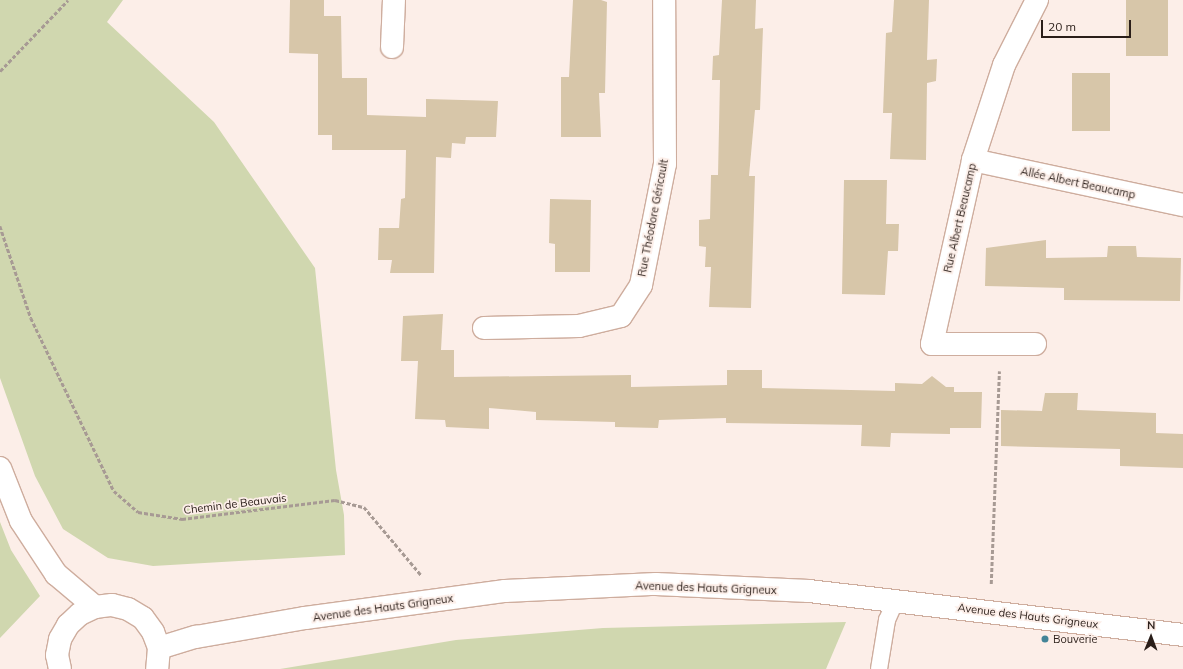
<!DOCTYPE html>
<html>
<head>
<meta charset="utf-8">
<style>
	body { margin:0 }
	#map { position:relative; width:1183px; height:669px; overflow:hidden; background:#fceee8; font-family:Mulish,sans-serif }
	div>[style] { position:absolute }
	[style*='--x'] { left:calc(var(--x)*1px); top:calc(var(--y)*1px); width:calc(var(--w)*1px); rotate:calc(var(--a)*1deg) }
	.green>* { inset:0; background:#d0d7af }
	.building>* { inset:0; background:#d7c6a9; transform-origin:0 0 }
	.path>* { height:2.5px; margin-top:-1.25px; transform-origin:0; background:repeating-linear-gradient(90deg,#a79a94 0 4px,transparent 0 6px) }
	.roads { filter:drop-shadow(1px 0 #cead9e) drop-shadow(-1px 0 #cead9e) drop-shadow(0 1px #cead9e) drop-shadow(0 -1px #cead9e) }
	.service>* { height:16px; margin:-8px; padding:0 8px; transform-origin:8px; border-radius:8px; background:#fff }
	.minor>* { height:22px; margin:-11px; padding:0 11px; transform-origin:11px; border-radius:11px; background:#fff }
	.tertiary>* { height:22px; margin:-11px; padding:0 11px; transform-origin:11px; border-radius:11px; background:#fff }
	.secondary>* { height:22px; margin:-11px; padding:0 11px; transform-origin:11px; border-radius:11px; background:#fff }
	.trunk>* { height:22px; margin:-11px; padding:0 11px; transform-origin:11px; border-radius:11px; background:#fff }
	.dots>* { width:11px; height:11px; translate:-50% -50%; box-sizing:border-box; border:2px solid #fceee8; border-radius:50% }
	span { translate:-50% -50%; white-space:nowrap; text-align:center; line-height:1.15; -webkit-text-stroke:3.5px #fceee8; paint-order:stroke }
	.street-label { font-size:11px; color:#2a1e19 }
	.poi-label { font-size:11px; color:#2a1e19 }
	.left { translate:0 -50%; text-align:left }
	.north { position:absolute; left:1131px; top:617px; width:40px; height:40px; -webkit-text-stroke:3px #fceee8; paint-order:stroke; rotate:1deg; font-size:11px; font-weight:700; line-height:16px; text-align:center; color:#2a1e19 }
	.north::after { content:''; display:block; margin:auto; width:14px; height:18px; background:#2a1e19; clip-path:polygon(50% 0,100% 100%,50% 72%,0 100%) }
	.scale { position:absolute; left:1041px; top:20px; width:90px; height:18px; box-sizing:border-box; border:2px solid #2a1e19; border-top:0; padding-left:5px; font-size:12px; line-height:14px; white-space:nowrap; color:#2a1e19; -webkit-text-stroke:3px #fceee8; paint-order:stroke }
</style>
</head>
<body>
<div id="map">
	<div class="green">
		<div style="clip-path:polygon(0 0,123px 0,107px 22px,214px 122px,315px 268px,336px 470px,344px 515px,345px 555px,153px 566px,108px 558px,63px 529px,35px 476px,0 378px)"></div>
		<div style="clip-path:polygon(0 522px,11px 550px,40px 596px,0 638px)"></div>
		<div style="clip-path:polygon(846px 622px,826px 669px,280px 669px,456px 640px,603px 628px)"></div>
	</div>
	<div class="building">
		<div style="clip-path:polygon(290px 0,324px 0,324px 16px,341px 16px,342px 78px,367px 78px,367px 115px,426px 117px,426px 99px,498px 101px,496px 137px,466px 137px,465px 144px,452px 143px,451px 158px,436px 157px,434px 273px,390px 273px,392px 260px,378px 260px,379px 228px,399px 228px,401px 199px,405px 198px,406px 150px,332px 150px,332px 135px,318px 135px,318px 54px,289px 53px)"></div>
		<div style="clip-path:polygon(573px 0,601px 0,607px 2px,605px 93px,599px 93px,601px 137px,561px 137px,561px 77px,569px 77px)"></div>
		<div style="clip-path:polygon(722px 0,756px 0,755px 29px,763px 28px,760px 110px,755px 110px,749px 176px,755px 176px,751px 308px,709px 307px,711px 267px,705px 267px,706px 247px,699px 246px,699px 220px,710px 219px,711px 175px,718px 175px,720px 80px,712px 80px,713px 56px,719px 55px)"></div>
		<div style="clip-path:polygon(894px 0,929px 0,927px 60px,937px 59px,936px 81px,927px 83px,926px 160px,890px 159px,892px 113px,883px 113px,886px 33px,892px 32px)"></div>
		<div style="left:1126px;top:0;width:42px;height:56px"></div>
		<div style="left:1072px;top:73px;width:38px;height:58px"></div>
		<div style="clip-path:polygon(844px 180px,887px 180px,886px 224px,899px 224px,898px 251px,888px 251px,885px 295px,842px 294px)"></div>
		<div style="clip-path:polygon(550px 199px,591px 200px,590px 272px,555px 272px,555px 244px,549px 243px)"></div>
		<div style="clip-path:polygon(1046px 240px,1046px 258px,1107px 257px,1108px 246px,1136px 246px,1137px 257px,1181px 258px,1180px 301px,1064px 300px,1064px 288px,985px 286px,986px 248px)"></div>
		<div style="clip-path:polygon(443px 314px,441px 350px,454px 350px,454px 377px,631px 375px,631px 387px,727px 385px,727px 370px,762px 370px,762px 388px,895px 391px,895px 383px,922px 384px,932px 376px,946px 387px,954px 387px,954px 392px,982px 392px,981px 428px,950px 428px,950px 434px,891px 433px,890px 447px,861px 446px,862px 425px,726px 423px,726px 418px,659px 420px,658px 428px,615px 427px,615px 422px,536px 420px,536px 412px,489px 408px,489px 429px,446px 427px,445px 420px,415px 419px,418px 361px,401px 361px,403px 316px)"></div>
		<div style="clip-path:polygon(1045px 393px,1078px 393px,1077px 410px,1156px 413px,1156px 433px,1183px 434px,1183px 468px,1120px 466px,1120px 449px,1001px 446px,1001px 410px,1042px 411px)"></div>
	</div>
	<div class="path">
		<div style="--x:0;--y:71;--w:98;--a:-46.2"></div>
		<div style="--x:0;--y:226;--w:97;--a:71.4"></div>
		<div style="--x:31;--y:318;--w:192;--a:64.4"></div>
		<div style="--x:114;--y:491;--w:32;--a:41"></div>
		<div style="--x:138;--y:512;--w:45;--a:9"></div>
		<div style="--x:182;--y:519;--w:154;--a:-7.1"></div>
		<div style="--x:335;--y:500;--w:30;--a:14"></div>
		<div style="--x:364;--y:507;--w:89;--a:50"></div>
		<div style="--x:991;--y:584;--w:213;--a:-87.8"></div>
	</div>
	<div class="roads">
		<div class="service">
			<div style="--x:879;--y:669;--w:50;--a:-80.7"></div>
			<div style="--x:887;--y:620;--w:22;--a:-66"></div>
		</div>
		<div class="minor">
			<div style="--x:392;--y:47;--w:47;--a:-87.6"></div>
			<div style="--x:973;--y:160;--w:215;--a:12.1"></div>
			<div style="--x:484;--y:328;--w:95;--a:-1.2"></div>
			<div style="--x:579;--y:326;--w:43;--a:-13.4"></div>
			<div style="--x:621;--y:316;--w:37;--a:-57"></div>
			<div style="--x:641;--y:285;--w:123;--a:-78.8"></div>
			<div style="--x:665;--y:164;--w:164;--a:-90.3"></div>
			<div style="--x:1035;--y:344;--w:103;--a:180"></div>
			<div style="--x:932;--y:344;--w:189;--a:-77.4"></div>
			<div style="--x:973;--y:160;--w:100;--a:-71.9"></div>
			<div style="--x:1004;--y:65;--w:73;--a:-63.1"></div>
		</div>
		<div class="tertiary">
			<div style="--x:159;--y:648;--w:39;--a:-17"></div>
			<div style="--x:196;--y:637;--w:111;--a:-9.9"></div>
			<div style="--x:305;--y:618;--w:202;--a:-7.7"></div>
			<div style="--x:505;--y:591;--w:151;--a:-2.7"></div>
			<div style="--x:656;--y:584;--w:153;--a:2.6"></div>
			<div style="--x:809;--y:591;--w:377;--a:6.7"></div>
		</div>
		<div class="secondary">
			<div style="--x:60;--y:669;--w:14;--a:-102"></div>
			<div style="--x:57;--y:655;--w:16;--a:-79"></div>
			<div style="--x:60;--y:639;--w:16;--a:-60"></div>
			<div style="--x:68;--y:625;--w:16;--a:-43"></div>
			<div style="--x:80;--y:614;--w:17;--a:-25"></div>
			<div style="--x:95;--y:607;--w:17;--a:-7"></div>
			<div style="--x:112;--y:605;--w:16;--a:14"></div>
			<div style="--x:128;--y:609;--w:17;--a:31"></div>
			<div style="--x:143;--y:618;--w:17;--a:54"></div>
			<div style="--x:153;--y:632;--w:17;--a:69"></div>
			<div style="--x:159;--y:648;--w:21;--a:95"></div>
		</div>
		<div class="trunk">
			<div style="--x:0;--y:468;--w:57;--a:68.4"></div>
			<div style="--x:21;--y:521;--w:64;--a:56.6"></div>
			<div style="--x:56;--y:574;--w:51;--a:40.2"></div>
		</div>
	</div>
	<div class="dots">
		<div style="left:1045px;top:639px;background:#438497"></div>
	</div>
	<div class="street-label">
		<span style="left:1078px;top:183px;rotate:12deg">Allée Albert Beaucamp</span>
		<span style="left:653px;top:218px;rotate:-79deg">Rue Théodore Géricault</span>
		<span style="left:960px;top:218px;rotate:-77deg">Rue Albert Beaucamp</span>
		<span style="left:235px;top:504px;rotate:-7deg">Chemin de Beauvais</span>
		<span style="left:706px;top:588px;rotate:2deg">Avenue des Hauts Grigneux</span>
		<span style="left:383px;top:608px;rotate:-8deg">Avenue des Hauts Grigneux</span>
		<span style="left:1028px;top:616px;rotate:7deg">Avenue des Hauts Grigneux</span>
	</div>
	<div class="poi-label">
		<span class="left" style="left:1053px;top:639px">Bouverie</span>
	</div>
	<div class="north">N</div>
	<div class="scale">20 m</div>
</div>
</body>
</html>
